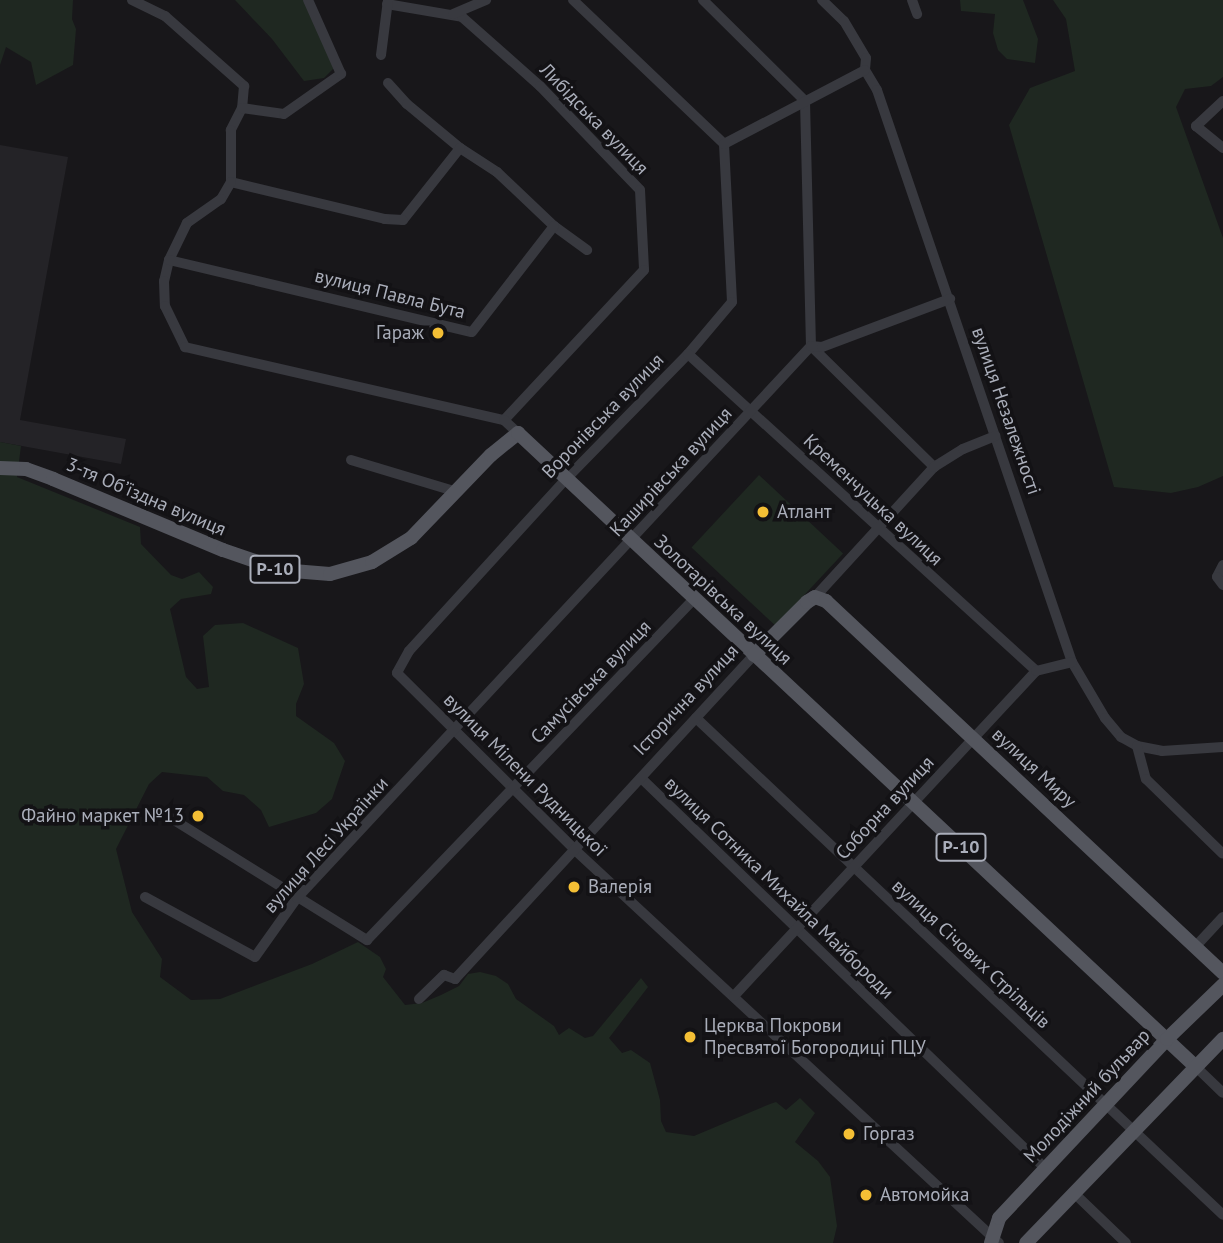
<!DOCTYPE html>
<html>
<head>
<meta charset="utf-8">
<style>
	body { margin:0 }
	#map { position:relative; width:1223px; height:1243px; overflow:hidden; background:#18171a; font-family:"PT Sans",sans-serif }
	div>[style] { position:absolute }
	[style*='--x'] { left:calc(var(--x)*1px); top:calc(var(--y)*1px); width:calc(var(--w)*1px); rotate:calc(var(--a)*1deg) }
	.built>* { inset:0; background:#242327 }
	.green>* { inset:0; background:#1f2821; transform-origin:0 0 }
	.minor>* { height:10px; margin:-5px; padding:0 5px; transform-origin:5px; border-radius:5px; background:#38393f }
	.major>* { height:14px; margin:-7px; padding:0 7px; transform-origin:7px; border-radius:7px; background:#54565e }
	.dots>* { width:19px; height:19px; translate:-50% -50%; box-sizing:border-box; border:4px solid #131215; border-radius:50% }
	span { translate:-50% -50%; white-space:nowrap; text-align:center; line-height:1.15; -webkit-text-stroke:7px #131215; paint-order:stroke }
	.shield-label span { padding:2px 5px; background:#131215; border:2px solid; border-radius:5px; -webkit-text-stroke-width:0 }
	.shield-label { font-size:18px; color:#aaaeba; font-weight:700 }
	.street-label { font-size:19px; color:#aaaeba }
	.poi-label { font-size:19px; color:#aaaeba }
	.right { translate:-100% -50%; text-align:right }
	.left { translate:0 -50%; text-align:left }
</style>
</head>
<body>
<div id="map">
	<div class="built">
		<div style="clip-path:polygon(0 145px,68px 157px,20px 420px,126px 439px,121px 464px,0 442px)"></div>
	</div>
	<div class="green">
		<div style="clip-path:polygon(0 0,73px 0,72px 19px,76px 29px,73px 65px,36px 85px,31px 62px,6px 47px,0 65px)"></div>
		<div style="clip-path:polygon(235px 0,308px 0,339px 63px,324px 78px,304px 81px,272px 39px)"></div>
		<div style="clip-path:polygon(960px 0,1023px 0,1038px 39px,1035px 63px,1007px 59px,998px 50px,993px 33px,995px 14px,961px 11px)"></div>
		<div style="clip-path:polygon(1053px 0,1223px 0,1223px 77px,1211px 86px,1185px 89px,1176px 107px,1223px 238px,1223px 476px,1198px 487px,1171px 493px,1114px 487px,1009px 125px,1030px 88px,1075px 71px,1066px 19px)"></div>
		<div style="clip-path:polygon(0 442px,21px 446px,17px 477px,140px 527px,141px 544px,171px 575px,182px 579px,199px 572px,213px 587px,211px 594px,181px 599px,170px 609px,186px 677px,197px 689px,209px 687px,203px 636px,215px 625px,243px 623px,298px 648px,304px 684px,296px 704px,296px 716px,334px 743px,345px 761px,332px 799px,316px 813px,269px 827px,261px 810px,244px 795px,223px 791px,207px 777px,162px 772px,149px 784px,116px 849px,132px 912px,162px 959px,160px 977px,191px 1000px,220px 999px,312px 964px,358px 942px,380px 957px,386px 969px,383px 977px,405px 1005px,422px 1003px,441px 995px,459px 986px,468px 974px,480px 972px,496px 976px,508px 984px,516px 999px,554px 1026px,559px 1035px,569px 1028px,585px 1038px,593px 1036px,641px 978px,648px 987px,609px 1038px,622px 1053px,631px 1050px,650px 1063px,660px 1100px,661px 1121px,666px 1132px,694px 1136px,770px 1104px,776px 1102px,786px 1110px,800px 1098px,815px 1113px,795px 1142px,818px 1161px,830px 1177px,837px 1226px,833px 1243px,0 1243px)"></div>
		<div style="left:759px;top:475px;width:115px;height:99px;rotate:43deg"></div>
	</div>
	<div class="minor">
		<div style="--x:132;--y:0;--w:37;--a:26"></div>
		<div style="--x:165;--y:16;--w:106;--a:41.5"></div>
		<div style="--x:244;--y:86;--w:22;--a:95"></div>
		<div style="--x:242;--y:108;--w:25;--a:117"></div>
		<div style="--x:231;--y:130;--w:52;--a:90"></div>
		<div style="--x:573;--y:0;--w:209;--a:43.6"></div>
		<div style="--x:703;--y:0;--w:144;--a:44.7"></div>
		<div style="--x:805;--y:101;--w:245;--a:88.6"></div>
		<div style="--x:811;--y:346;--w:173;--a:44.5"></div>
		<div style="--x:822;--y:0;--w:30;--a:44"></div>
		<div style="--x:844;--y:21;--w:43;--a:59.3"></div>
		<div style="--x:866;--y:58;--w:12;--a:95"></div>
		<div style="--x:865;--y:70;--w:23;--a:59"></div>
		<div style="--x:877;--y:90;--w:604;--a:71.18"></div>
		<div style="--x:1072;--y:662;--w:65;--a:59.5"></div>
		<div style="--x:1105;--y:718;--w:25;--a:50"></div>
		<div style="--x:1121;--y:737;--w:18;--a:29"></div>
		<div style="--x:1137;--y:746;--w:25;--a:11"></div>
		<div style="--x:1162;--y:751;--w:61;--a:-3.8"></div>
		<div style="--x:912;--y:0;--w:15;--a:70"></div>
		<div style="--x:387;--y:4;--w:76;--a:9.8"></div>
		<div style="--x:462;--y:17;--w:104;--a:41.5"></div>
		<div style="--x:540;--y:86;--w:144;--a:46.1"></div>
		<div style="--x:640;--y:190;--w:80;--a:87.1"></div>
		<div style="--x:644;--y:270;--w:205;--a:133"></div>
		<div style="--x:453;--y:14;--w:36;--a:-23"></div>
		<div style="--x:381;--y:55;--w:55;--a:-82.7"></div>
		<div style="--x:388;--y:83;--w:28;--a:48"></div>
		<div style="--x:407;--y:104;--w:69;--a:39.7"></div>
		<div style="--x:460;--y:148;--w:44;--a:33"></div>
		<div style="--x:497;--y:172;--w:79;--a:43.5"></div>
		<div style="--x:554;--y:226;--w:41;--a:36"></div>
		<div style="--x:1223;--y:101;--w:37;--a:137"></div>
		<div style="--x:1196;--y:126;--w:35;--a:39"></div>
		<div style="--x:242;--y:108;--w:42;--a:8.1"></div>
		<div style="--x:284;--y:114;--w:70;--a:-35.1"></div>
		<div style="--x:341;--y:74;--w:81;--a:-114"></div>
		<div style="--x:724;--y:144;--w:158;--a:87.1"></div>
		<div style="--x:732;--y:302;--w:68;--a:130.2"></div>
		<div style="--x:688;--y:354;--w:175;--a:134.3"></div>
		<div style="--x:566;--y:479;--w:233;--a:132.4"></div>
		<div style="--x:409;--y:651;--w:25;--a:119"></div>
		<div style="--x:397;--y:673;--w:251;--a:44.8"></div>
		<div style="--x:575;--y:850;--w:578;--a:42.83"></div>
		<div style="--x:724;--y:144;--w:159;--a:-27.7"></div>
		<div style="--x:460;--y:148;--w:92;--a:128.4"></div>
		<div style="--x:403;--y:220;--w:18;--a:-177"></div>
		<div style="--x:385;--y:219;--w:158;--a:-166.5"></div>
		<div style="--x:231;--y:182;--w:20;--a:120"></div>
		<div style="--x:221;--y:199;--w:42;--a:144.8"></div>
		<div style="--x:187;--y:223;--w:41;--a:115.9"></div>
		<div style="--x:169;--y:260;--w:22;--a:103"></div>
		<div style="--x:164;--y:281;--w:25;--a:88"></div>
		<div style="--x:165;--y:306;--w:46;--a:64"></div>
		<div style="--x:185;--y:347;--w:327;--a:12.9"></div>
		<div style="--x:504;--y:420;--w:19;--a:43"></div>
		<div style="--x:169;--y:260;--w:311;--a:13.4"></div>
		<div style="--x:472;--y:332;--w:134;--a:-52.3"></div>
		<div style="--x:688;--y:354;--w:471;--a:42.3"></div>
		<div style="--x:351;--y:460;--w:111;--a:16.8"></div>
		<div style="--x:1223;--y:565;--w:13;--a:117"></div>
		<div style="--x:1217;--y:577;--w:10;--a:53"></div>
		<div style="--x:815;--y:597;--w:176;--a:-47.5"></div>
		<div style="--x:934;--y:467;--w:34;--a:-32"></div>
		<div style="--x:963;--y:449;--w:35;--a:-22"></div>
		<div style="--x:696;--y:718;--w:724;--a:43.32"></div>
		<div style="--x:1137;--y:746;--w:34;--a:75"></div>
		<div style="--x:1146;--y:779;--w:107;--a:44.2"></div>
		<div style="--x:641;--y:778;--w:562;--a:43.99"></div>
		<div style="--x:166;--y:815;--w:237;--a:31.9"></div>
		<div style="--x:367;--y:940;--w:472;--a:-46.2"></div>
		<div style="--x:145;--y:897;--w:125;--a:28.6"></div>
		<div style="--x:255;--y:957;--w:72;--a:-54.6"></div>
		<div style="--x:297;--y:898;--w:754;--a:-47.04"></div>
		<div style="--x:811;--y:346;--w:11;--a:5"></div>
		<div style="--x:822;--y:347;--w:137;--a:-20.6"></div>
		<div style="--x:1195;--y:947;--w:41;--a:-47"></div>
		<div style="--x:734;--y:996;--w:444;--a:-47.1"></div>
		<div style="--x:1036;--y:671;--w:37;--a:-14"></div>
		<div style="--x:419;--y:999;--w:35;--a:-44"></div>
		<div style="--x:444;--y:975;--w:12;--a:20"></div>
		<div style="--x:455;--y:979;--w:441;--a:-47.3"></div>
		<div style="--x:1196;--y:1067;--w:37;--a:44"></div>
		<div style="--x:1074;--y:1193;--w:72;--a:43.9"></div>
	</div>
	<div class="major">
		<div style="--x:0;--y:468;--w:26;--a:2"></div>
		<div style="--x:26;--y:469;--w:29;--a:20"></div>
		<div style="--x:53;--y:479;--w:184;--a:22.7"></div>
		<div style="--x:223;--y:550;--w:61;--a:19"></div>
		<div style="--x:281;--y:570;--w:49;--a:4.7"></div>
		<div style="--x:330;--y:574;--w:44;--a:-15.9"></div>
		<div style="--x:372;--y:562;--w:46;--a:-31.6"></div>
		<div style="--x:411;--y:538;--w:115;--a:-46.1"></div>
		<div style="--x:491;--y:455;--w:35;--a:-39"></div>
		<div style="--x:518;--y:433;--w:928;--a:43.08"></div>
		<div style="--x:754;--y:655;--w:75;--a:-45"></div>
		<div style="--x:807;--y:602;--w:9;--a:-32"></div>
		<div style="--x:815;--y:597;--w:12;--a:20"></div>
		<div style="--x:826;--y:601;--w:544;--a:43.14"></div>
		<div style="--x:991;--y:1243;--w:26;--a:-72"></div>
		<div style="--x:999;--y:1218;--w:245;--a:-46.8"></div>
		<div style="--x:1167;--y:1039;--w:78;--a:-44"></div>
		<div style="--x:1026;--y:1243;--w:284;--a:-46"></div>
	</div>
	<div class="dots">
		<div style="left:438px;top:333px;background:#f4bf35"></div>
		<div style="left:763px;top:512px;background:#f4bf35"></div>
		<div style="left:198px;top:816px;background:#f4bf35"></div>
		<div style="left:574px;top:887px;background:#f4bf35"></div>
		<div style="left:690px;top:1037px;background:#f4bf35"></div>
		<div style="left:849px;top:1134px;background:#f4bf35"></div>
		<div style="left:866px;top:1195px;background:#f4bf35"></div>
	</div>
	<div class="shield-label">
		<span style="left:275px;top:569px">Р-10</span>
		<span style="left:961px;top:847px">Р-10</span>
	</div>
	<div class="street-label">
		<span style="left:594px;top:119px;rotate:46deg">Либідська вулиця</span>
		<span style="left:390px;top:294px;rotate:14deg">вулиця Павла Бута</span>
		<span style="left:1006px;top:411px;rotate:71deg">вулиця Незалежності</span>
		<span style="left:603px;top:416px;rotate:-46deg">Воронівська вулиця</span>
		<span style="left:671px;top:472px;rotate:-47deg">Каширівська вулиця</span>
		<span style="left:146px;top:497px;rotate:23deg">3-тя Обʼїздна вулиця</span>
		<span style="left:873px;top:500px;rotate:43deg">Кременчуцька вулиця</span>
		<span style="left:723px;top:600px;rotate:43deg">Золотарівська вулиця</span>
		<span style="left:591px;top:682px;rotate:-46deg">Самусівська вулиця</span>
		<span style="left:686px;top:700px;rotate:-47deg">Історична вулиця</span>
		<span style="left:1034px;top:768px;rotate:43deg">вулиця Миру</span>
		<span style="left:525px;top:775px;rotate:45deg">вулиця Мілени Рудницької</span>
		<span style="left:885px;top:808px;rotate:-47deg">Соборна вулиця</span>
		<span style="left:326px;top:845px;rotate:-48deg">вулиця Лесі Українки</span>
		<span style="left:779px;top:888px;rotate:44deg">вулиця Сотника Михайла Майбороди</span>
		<span style="left:971px;top:954px;rotate:43deg">вулиця Січових Стрільців</span>
		<span style="left:1087px;top:1096px;rotate:-47deg">Молодіжний бульвар</span>
	</div>
	<div class="poi-label">
		<span class="right" style="left:424px;top:333px">Гараж</span>
		<span class="left" style="left:777px;top:512px">Атлант</span>
		<span class="right" style="left:184px;top:816px">Файно маркет №13</span>
		<span class="left" style="left:588px;top:887px">Валерія</span>
		<span class="left" style="left:704px;top:1037px">Церква Покрови<br>Пресвятої Богородиці ПЦУ</span>
		<span class="left" style="left:863px;top:1134px">Горгаз</span>
		<span class="left" style="left:880px;top:1195px">Автомойка</span>
	</div>
</div>
</body>
</html>
